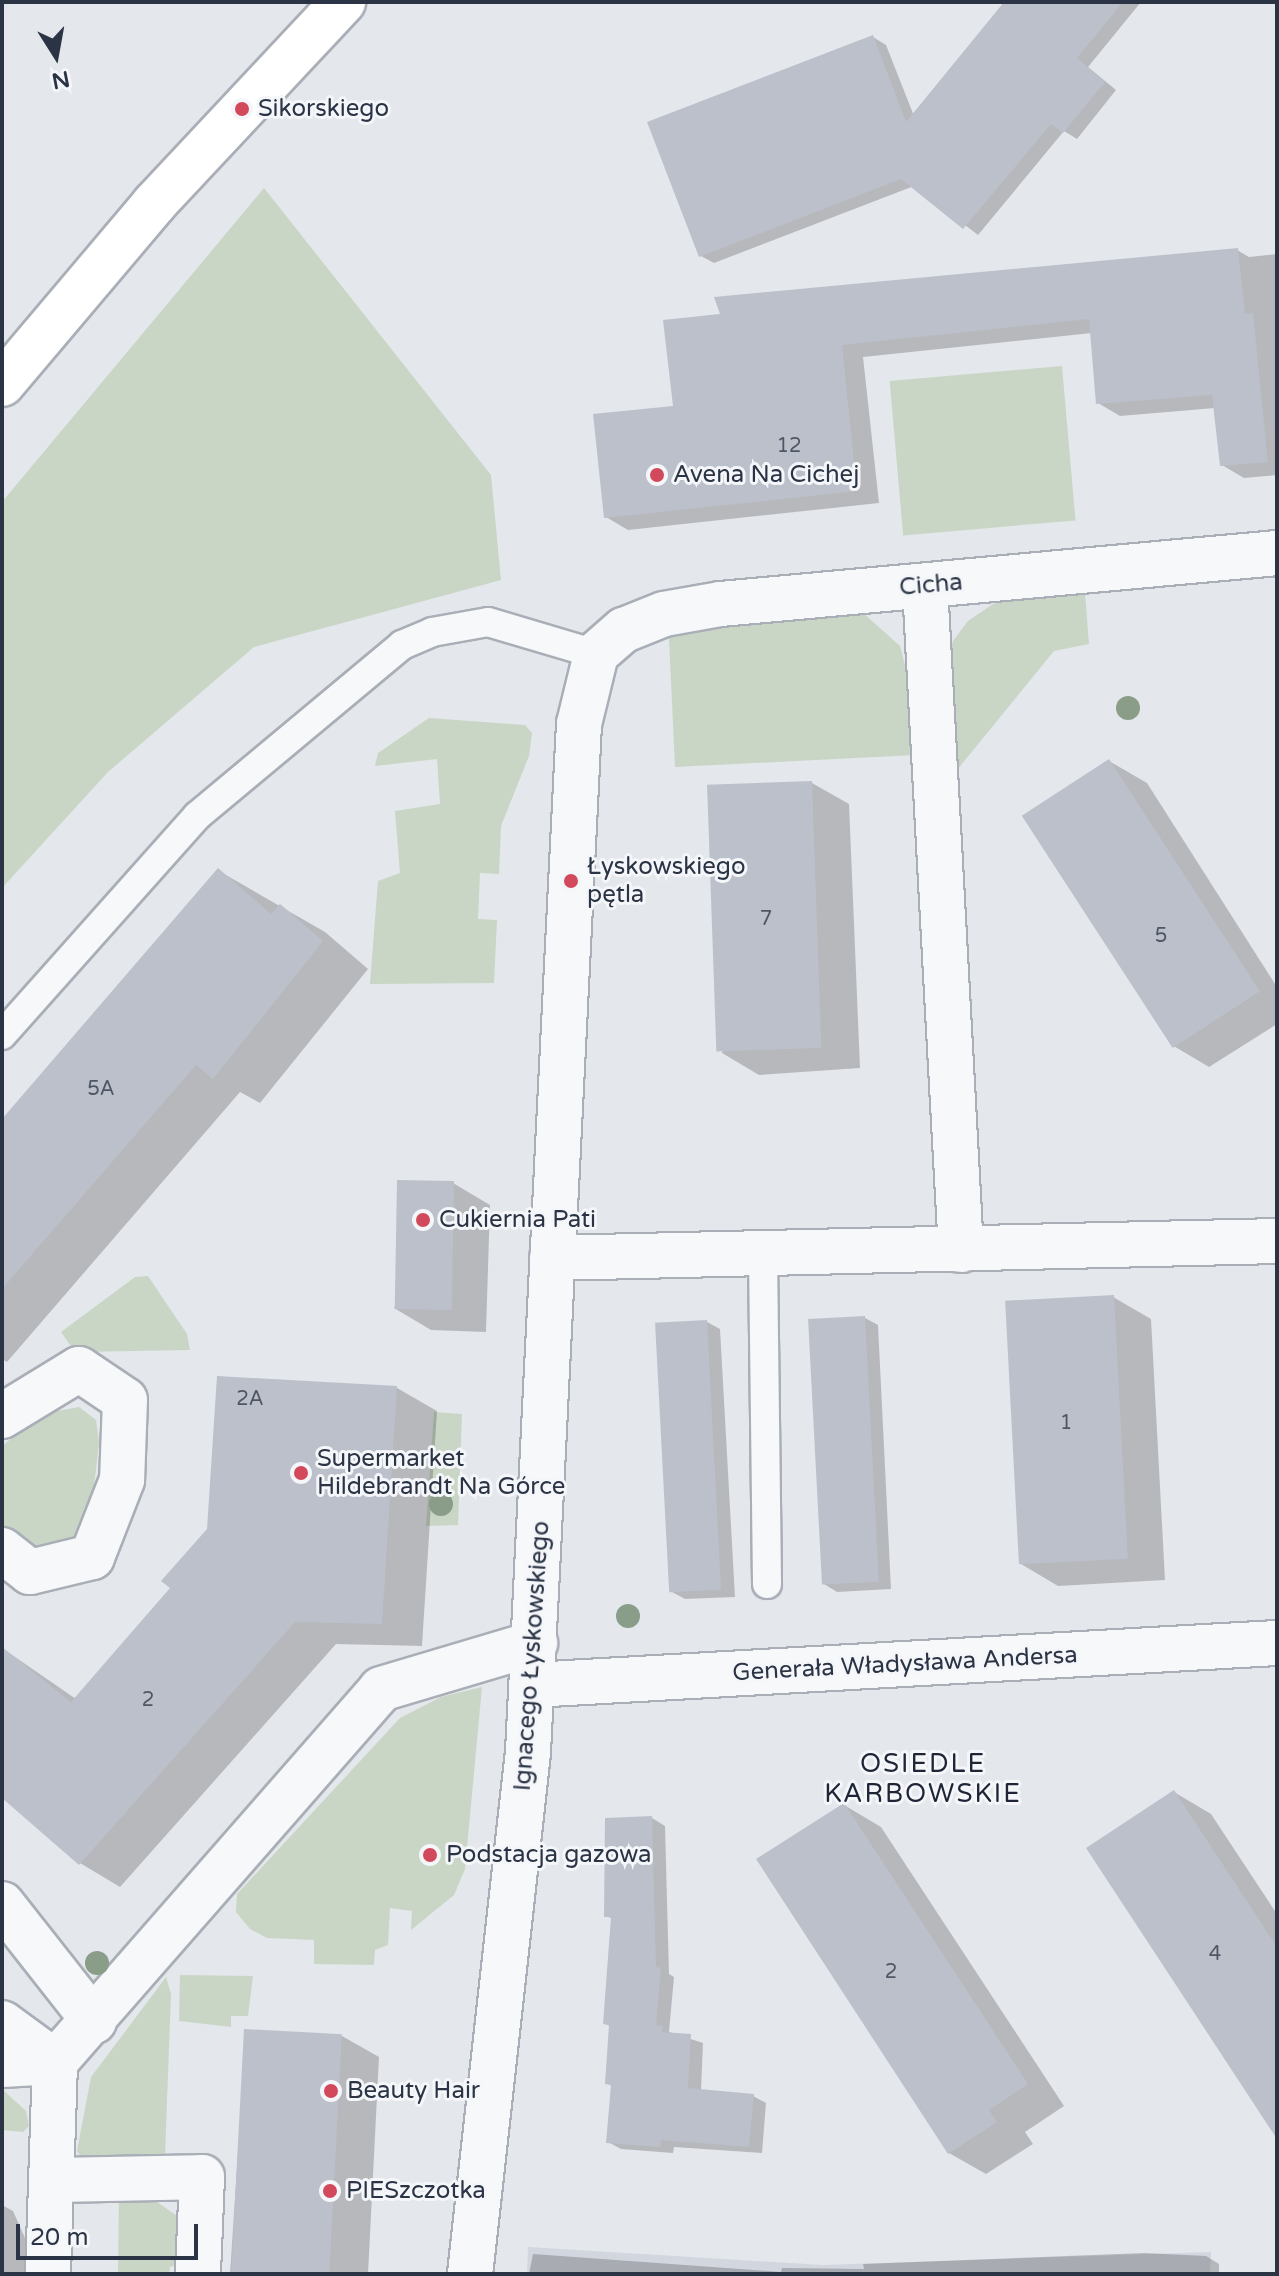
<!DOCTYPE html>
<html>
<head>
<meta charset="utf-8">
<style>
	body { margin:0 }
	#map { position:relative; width:1279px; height:2276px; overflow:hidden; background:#e4e7ec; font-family:"Varela Round",sans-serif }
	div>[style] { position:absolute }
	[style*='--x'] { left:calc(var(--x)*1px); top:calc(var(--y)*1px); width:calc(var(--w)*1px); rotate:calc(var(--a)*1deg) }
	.built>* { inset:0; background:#d2d6de }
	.green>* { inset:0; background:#c9d6c5; transform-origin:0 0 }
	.shadow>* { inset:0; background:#0003 }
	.building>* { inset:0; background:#bbc0ca; transform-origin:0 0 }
	.roads { filter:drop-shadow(2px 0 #a9aeb7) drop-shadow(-2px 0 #a9aeb7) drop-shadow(0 2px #a9aeb7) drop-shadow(0 -2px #a9aeb7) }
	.lane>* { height:28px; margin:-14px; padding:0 14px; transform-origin:14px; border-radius:14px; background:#f7f8fa }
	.street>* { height:44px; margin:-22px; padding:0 22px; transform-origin:22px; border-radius:22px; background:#f7f8fa }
	.primary>* { height:44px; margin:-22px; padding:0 22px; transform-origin:22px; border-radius:22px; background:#fff }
	.trees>* { width:24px; height:24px; margin:-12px; border-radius:50%; background:#899d89 }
	.dots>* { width:22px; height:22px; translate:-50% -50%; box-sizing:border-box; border:4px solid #f4f6f9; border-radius:50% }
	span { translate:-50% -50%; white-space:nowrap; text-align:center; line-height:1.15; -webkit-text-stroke:6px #f4f6f9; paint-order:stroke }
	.number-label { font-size:20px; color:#4f5766 }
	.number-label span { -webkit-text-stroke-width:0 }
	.poi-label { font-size:24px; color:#2b3445 }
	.left { translate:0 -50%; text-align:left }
	.street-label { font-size:24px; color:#2b3445 }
	.neighbourhood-label { font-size:26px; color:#1d2536; letter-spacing:2px }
	.frame { position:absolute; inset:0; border:4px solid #2b3445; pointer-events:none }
	.north { position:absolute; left:16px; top:16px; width:80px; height:80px; -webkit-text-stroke:6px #f4f6f9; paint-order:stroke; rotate:169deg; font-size:22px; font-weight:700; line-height:32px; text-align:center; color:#2b3445 }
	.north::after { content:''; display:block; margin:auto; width:28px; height:36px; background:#2b3445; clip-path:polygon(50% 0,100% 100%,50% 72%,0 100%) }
	.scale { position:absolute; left:16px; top:2224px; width:182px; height:36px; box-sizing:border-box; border:4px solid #2b3445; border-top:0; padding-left:10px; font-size:24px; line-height:28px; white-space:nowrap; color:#2b3445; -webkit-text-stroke:6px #f4f6f9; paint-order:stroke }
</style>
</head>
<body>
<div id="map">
	<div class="built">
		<div style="clip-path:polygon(528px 2247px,823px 2265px,1211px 2252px,1210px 2274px,527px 2274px)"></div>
	</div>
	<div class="green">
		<div style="clip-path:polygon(264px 188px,491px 475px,501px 580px,254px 647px,108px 772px,2px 888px,2px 502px)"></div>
		<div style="left:1062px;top:366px;width:155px;height:173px;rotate:85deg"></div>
		<div style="clip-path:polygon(1042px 592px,1085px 593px,1089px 644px,1054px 651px,957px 770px,946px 666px,953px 641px,968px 621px,993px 604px)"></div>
		<div style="clip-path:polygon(862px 612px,900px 646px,911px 688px,915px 755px,675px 767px,669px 638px,702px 626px)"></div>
		<div style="clip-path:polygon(429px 718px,525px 725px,532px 733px,529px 756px,501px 826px,499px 874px,480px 873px,478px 919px,497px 920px,494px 983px,370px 984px,378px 881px,400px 873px,395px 811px,440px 804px,437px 759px,375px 766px,378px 753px)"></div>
		<div style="clip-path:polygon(148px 1276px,187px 1334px,190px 1350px,75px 1352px,61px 1332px,135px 1277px)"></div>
		<div style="clip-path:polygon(79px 1407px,96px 1420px,99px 1443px,90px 1521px,59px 1554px,39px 1559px,2px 1527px,2px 1446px,41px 1414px)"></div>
		<div style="clip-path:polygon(434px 1412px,462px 1414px,458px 1525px,426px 1526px)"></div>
		<div style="clip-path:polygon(482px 1687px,465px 1869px,454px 1895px,411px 1930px,412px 1911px,390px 1908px,388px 1945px,375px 1950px,374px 1965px,314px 1964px,314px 1940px,267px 1938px,250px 1929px,236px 1912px,237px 1894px,400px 1718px,441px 1697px)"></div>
		<div style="clip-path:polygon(180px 1975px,253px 1976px,248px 2016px,231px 2016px,231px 2027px,179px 2021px)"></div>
		<div style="clip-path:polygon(166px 1977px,171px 1994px,165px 2155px,157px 2163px,85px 2163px,77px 2151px,91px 2077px)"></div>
		<div style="clip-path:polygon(2px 2089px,26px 2111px,29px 2126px,23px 2132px,2px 2130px)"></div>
		<div style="clip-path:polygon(119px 2194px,146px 2194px,177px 2216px,177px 2265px,170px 2267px,169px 2274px,118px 2274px)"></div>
	</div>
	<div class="shadow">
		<div style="clip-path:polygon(1007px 2px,1141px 2px,1088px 67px,1116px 90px,1077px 139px,1064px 131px,978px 235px,914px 186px,714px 263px,701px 256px,873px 37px,886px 45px,914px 116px)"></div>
		<div style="clip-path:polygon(1237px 250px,1249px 257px,1277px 254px,1277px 475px,1244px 478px,1222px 465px,1215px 408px,1120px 416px,1098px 403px,1092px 333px,863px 357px,879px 503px,628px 530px,606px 517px,675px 408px,665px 321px)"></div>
		<div style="clip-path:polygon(1109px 761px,1147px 783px,1277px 987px,1277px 1024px,1209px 1067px,1172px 1045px)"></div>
		<div style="clip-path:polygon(812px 783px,849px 804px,860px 1068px,759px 1075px,722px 1053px)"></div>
		<div style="clip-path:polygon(219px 871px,325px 932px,368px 969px,260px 1103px,240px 1092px,7px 1362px,2px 1359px,2px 1122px)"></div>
		<div style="clip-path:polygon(453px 1183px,490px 1205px,486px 1332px,431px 1330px,394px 1308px)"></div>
		<div style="clip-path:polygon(1113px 1297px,1151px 1319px,1165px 1580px,1058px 1586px,1021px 1564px)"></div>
		<div style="clip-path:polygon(865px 1318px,878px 1325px,891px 1589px,837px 1592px,824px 1584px)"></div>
		<div style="clip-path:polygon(707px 1322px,720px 1329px,735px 1597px,685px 1599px,672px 1592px)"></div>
		<div style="clip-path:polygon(397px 1388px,437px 1411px,422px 1646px,336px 1644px,120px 1887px,80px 1863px,2px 1795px,2px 1648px,76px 1699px,172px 1588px,209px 1530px)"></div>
		<div style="clip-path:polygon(1174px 1792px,1211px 1814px,1277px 1914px,1277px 2124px)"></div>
		<div style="clip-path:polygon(844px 1805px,881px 1827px,1064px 2106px,1025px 2132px,1033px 2144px,986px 2174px,949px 2153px)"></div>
		<div style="clip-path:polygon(652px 1818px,665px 1826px,669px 1974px,674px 1977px,669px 2032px,703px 2043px,701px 2091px,753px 2096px,766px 2103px,762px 2153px,674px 2147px,673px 2153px,621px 2149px,608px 2142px,613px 2087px,607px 2083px,611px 2027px,605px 2023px,613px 1919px,606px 1916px)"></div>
		<div style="clip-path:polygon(246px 2031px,342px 2036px,379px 2057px,368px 2274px,230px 2274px)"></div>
		<div style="clip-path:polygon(2px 2205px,13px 2211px,41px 2274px,2px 2274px)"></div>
		<div style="clip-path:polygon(1144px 2253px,1206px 2256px,1219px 2264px,1219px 2274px,529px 2274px,533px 2254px,781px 2272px,782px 2268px,864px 2269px,863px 2264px)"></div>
	</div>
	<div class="building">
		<div style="clip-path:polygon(1004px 2px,1123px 2px,1077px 58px,1105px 82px,1063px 133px,1051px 124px,963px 229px,901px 179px,699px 257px,647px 122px,873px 35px,906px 122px)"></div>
		<div style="clip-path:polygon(1238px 248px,1245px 314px,1253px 313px,1268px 462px,1220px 466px,1212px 395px,1096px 404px,1089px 319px,842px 345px,857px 491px,604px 518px,593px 414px,673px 406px,663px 320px,720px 314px,714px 297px)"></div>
		<div style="left:1109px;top:759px;width:277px;height:104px;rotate:57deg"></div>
		<div style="left:812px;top:781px;width:267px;height:105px;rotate:88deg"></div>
		<div style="clip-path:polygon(218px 868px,271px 914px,280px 904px,323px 941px,213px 1079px,196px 1065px,2px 1289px,2px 1119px)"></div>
		<div style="left:397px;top:1180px;width:57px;height:129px;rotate:1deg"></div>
		<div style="left:1114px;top:1295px;width:264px;height:109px;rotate:87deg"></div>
		<div style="left:865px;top:1316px;width:266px;height:57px;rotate:87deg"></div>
		<div style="left:707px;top:1320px;width:270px;height:52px;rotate:87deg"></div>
		<div style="clip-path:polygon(217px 1376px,397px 1386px,382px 1624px,295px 1622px,79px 1865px,2px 1798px,2px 1647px,71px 1702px,170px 1588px,161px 1581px,207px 1529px)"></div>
		<div style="clip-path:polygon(1174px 1790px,1277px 1947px,1277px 2139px,1086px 1848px)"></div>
		<div style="clip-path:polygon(844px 1803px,1028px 2084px,989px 2110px,997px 2122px,948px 2154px,756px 1859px)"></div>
		<div style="clip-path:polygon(652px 1816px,656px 1967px,661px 1968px,656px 2025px,663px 2026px,662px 2032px,691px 2034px,688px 2088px,754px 2094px,749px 2147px,661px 2140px,660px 2147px,606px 2143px,611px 2085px,605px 2084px,609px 2025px,603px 2024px,611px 1917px,604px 1917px,605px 1818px)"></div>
		<div style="left:244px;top:2029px;width:98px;height:245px;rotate:3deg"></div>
	</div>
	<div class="roads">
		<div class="lane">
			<div style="--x:2;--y:1035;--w:293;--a:-48.3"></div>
			<div style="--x:197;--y:816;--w:267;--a:-39.8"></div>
			<div style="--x:402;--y:645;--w:33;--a:-23"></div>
			<div style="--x:432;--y:632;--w:57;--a:-10.1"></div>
			<div style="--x:488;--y:622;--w:113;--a:16.5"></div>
			<div style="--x:763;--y:1255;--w:329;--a:89.3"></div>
		</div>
		<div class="street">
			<div style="--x:925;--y:586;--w:665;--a:86.9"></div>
			<div style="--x:552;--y:1258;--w:725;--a:-1.34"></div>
			<div style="--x:2;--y:1416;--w:90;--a:-31.4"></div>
			<div style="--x:79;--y:1369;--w:55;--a:34"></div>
			<div style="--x:125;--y:1400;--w:80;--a:92.1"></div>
			<div style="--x:122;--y:1480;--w:83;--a:111.3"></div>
			<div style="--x:92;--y:1557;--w:64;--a:166.4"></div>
			<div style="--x:30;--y:1572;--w:36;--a:-142"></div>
			<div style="--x:532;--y:1685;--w:746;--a:-3.23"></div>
			<div style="--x:2;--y:1904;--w:149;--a:51.8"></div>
			<div style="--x:2;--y:2023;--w:66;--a:36.3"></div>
			<div style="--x:2;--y:2065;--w:53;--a:-3.2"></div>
			<div style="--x:55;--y:2062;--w:495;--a:-48.8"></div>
			<div style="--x:381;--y:1689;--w:161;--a:-16.6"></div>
			<div style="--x:52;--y:2180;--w:150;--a:-1.1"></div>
			<div style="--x:202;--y:2177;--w:97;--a:92.4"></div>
			<div style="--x:48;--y:2274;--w:212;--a:-88.1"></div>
			<div style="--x:470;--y:2274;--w:525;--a:-83.66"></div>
			<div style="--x:528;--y:1752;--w:1029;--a:-87.16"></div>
			<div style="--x:579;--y:724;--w:72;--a:-76.3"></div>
			<div style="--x:596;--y:654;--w:37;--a:-41"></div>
			<div style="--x:624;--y:630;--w:43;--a:-21.8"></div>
			<div style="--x:664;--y:614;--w:58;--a:-10"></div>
			<div style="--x:721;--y:604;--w:558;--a:-5.24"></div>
		</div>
		<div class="primary">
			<div style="--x:2;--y:384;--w:236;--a:-49.8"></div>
			<div style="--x:154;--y:204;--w:277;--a:-46.9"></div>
		</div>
	</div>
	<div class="trees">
		<div style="left:1128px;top:708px"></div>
		<div style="left:441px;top:1504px"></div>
		<div style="left:628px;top:1616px"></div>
		<div style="left:97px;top:1963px"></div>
	</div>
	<div class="dots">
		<div style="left:242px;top:109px;background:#d1495b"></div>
		<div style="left:657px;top:475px;background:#d1495b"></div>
		<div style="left:571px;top:881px;background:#d1495b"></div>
		<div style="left:423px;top:1220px;background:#d1495b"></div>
		<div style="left:301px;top:1473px;background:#d1495b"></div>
		<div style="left:430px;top:1855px;background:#d1495b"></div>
		<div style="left:331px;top:2091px;background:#d1495b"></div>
		<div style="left:330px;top:2191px;background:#d1495b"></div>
	</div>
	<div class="number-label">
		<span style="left:789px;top:446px">12</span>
		<span style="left:766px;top:919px">7</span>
		<span style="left:1161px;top:936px">5</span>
		<span style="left:101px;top:1089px">5A</span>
		<span style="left:250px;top:1399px">2A</span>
		<span style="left:1066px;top:1423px">1</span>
		<span style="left:148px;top:1700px">2</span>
		<span style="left:1215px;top:1954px">4</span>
		<span style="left:891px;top:1972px">2</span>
	</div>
	<div class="poi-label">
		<span class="left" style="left:258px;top:109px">Sikorskiego</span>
		<span class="left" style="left:673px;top:475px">Avena Na Cichej</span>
		<span class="left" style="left:587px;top:881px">Łyskowskiego<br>pętla</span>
		<span class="left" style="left:439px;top:1220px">Cukiernia Pati</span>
		<span class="left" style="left:317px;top:1473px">Supermarket<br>Hildebrandt Na Górce</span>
		<span class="left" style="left:446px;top:1855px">Podstacja gazowa</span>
		<span class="left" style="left:347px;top:2091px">Beauty Hair</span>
		<span class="left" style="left:346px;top:2191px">PIESzczotka</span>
	</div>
	<div class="street-label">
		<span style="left:931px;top:585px;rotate:-5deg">Cicha</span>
		<span style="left:532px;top:1656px;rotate:-86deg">Ignacego Łyskowskiego</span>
		<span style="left:905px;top:1664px;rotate:-3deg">Generała Władysława Andersa</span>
	</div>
	<div class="neighbourhood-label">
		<span style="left:923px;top:1779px">OSIEDLE<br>KARBOWSKIE</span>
	</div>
	<div class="frame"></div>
	<div class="north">N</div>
	<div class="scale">20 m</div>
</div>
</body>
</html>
